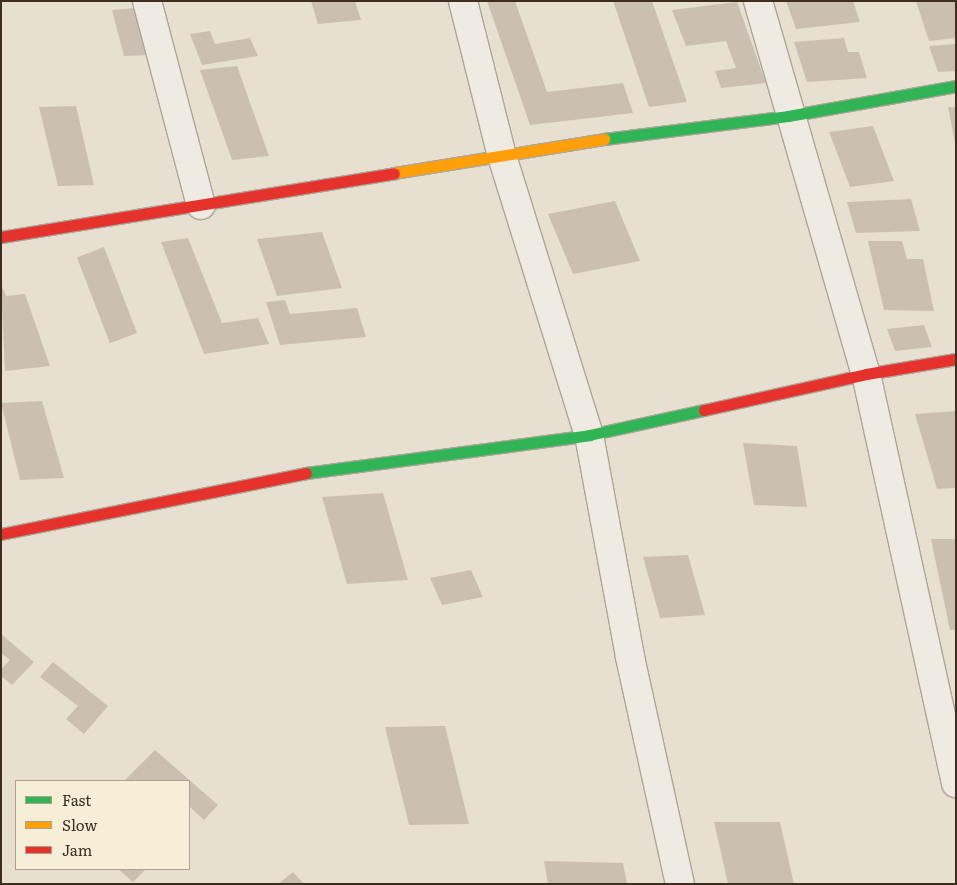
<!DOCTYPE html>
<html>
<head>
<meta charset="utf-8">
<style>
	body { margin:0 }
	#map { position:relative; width:957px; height:885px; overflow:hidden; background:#e7e0d1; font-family:Literata,serif }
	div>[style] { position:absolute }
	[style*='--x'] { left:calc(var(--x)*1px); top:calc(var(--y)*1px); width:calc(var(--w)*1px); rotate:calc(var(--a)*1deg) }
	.building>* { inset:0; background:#cbbfb2; transform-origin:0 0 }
	.roads { filter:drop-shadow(1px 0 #ada599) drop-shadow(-1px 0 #ada599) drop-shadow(0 1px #ada599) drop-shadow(0 -1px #ada599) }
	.street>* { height:28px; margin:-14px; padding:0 14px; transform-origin:14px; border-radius:14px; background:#efebe3 }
	.fast>* { height:11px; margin:-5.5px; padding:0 5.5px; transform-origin:5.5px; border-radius:5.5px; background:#30b455 }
	.slow>* { height:11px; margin:-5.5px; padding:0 5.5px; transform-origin:5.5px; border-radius:5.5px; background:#ff9f0a }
	.jam>* { height:11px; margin:-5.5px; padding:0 5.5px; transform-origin:5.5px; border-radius:5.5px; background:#e5322d }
	span { translate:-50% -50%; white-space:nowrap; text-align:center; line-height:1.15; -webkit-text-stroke:5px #f7eed8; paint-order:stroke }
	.frame { position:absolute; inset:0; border:2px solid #3d2e20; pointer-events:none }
	.legend { position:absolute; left:15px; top:780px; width:175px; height:90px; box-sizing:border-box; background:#f7eed8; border:1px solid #ada18e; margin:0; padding:6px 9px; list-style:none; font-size:15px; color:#3d2e20 }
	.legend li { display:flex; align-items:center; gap:10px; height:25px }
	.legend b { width:25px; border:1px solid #ada18e }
</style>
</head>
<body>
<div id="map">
	<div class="building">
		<div style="clip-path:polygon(311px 1px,355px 1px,361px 20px,318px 24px)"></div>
		<div style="clip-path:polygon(487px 1px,515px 1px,547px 92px,623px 83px,633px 113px,530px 125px)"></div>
		<div style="clip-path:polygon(613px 1px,652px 1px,687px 102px,649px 107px)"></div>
		<div style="clip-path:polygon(786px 1px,853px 1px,860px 22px,796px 29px)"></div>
		<div style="clip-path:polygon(916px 1px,956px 1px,956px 38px,929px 41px)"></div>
		<div style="clip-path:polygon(737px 2px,766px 83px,721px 88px,715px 71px,736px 68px,726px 41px,686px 46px,672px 10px)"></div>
		<div style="clip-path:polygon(135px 8px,148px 55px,124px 56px,112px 10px)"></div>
		<div style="clip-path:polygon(210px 31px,215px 44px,250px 38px,258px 56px,202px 65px,190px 34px)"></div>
		<div style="clip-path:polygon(844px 38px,848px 52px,859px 52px,867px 78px,807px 82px,794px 42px)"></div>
		<div style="clip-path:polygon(956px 44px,956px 71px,938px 72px,929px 46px)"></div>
		<div style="clip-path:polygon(237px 66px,269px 156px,232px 160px,200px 70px)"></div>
		<div style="clip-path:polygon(76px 106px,94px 185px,58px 186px,39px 107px)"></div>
		<div style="clip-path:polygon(948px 107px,956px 107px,956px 143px,955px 143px)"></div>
		<div style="clip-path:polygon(873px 126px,894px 181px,850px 187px,829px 132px)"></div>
		<div style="clip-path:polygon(911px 199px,920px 231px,856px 233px,847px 202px)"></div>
		<div style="clip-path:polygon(615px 201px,640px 261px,573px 274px,548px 214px)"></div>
		<div style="clip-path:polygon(322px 232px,342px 288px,277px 296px,257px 239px)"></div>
		<div style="clip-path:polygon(188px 238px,222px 323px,258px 318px,269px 344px,204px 354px,161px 242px)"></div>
		<div style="clip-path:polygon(868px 241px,902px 241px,907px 259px,923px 259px,934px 311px,884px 310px)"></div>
		<div style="left:104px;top:247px;width:92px;height:29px;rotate:69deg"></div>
		<div style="clip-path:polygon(1px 284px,6px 296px,25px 294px,50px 366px,5px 371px)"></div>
		<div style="clip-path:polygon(285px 300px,290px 314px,357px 308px,366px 337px,280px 345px,266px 302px)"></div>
		<div style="clip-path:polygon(924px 325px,932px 347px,895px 351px,887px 329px)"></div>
		<div style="clip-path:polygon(42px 401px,64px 478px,20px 480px,1px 403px)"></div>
		<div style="clip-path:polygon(956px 411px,956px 488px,937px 489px,915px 414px)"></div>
		<div style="clip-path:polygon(743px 443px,797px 446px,807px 507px,754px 505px)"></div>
		<div style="clip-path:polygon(383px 493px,408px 580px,347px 584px,322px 497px)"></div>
		<div style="clip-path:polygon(931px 539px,956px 539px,956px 630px,950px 630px)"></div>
		<div style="clip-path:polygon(688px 555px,705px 615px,660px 618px,643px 557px)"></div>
		<div style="clip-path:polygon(471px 570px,483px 597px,442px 605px,430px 578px)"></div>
		<div style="clip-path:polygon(1px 634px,34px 662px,12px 685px,1px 676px,1px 669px,10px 660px,1px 653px)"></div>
		<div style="clip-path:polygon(53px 662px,108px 706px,84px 734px,66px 719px,78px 706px,40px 677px)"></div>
		<div style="clip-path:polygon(445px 726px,469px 824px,409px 825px,385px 727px)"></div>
		<div style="clip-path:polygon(155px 750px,218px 805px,204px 820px,189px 806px,189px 781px,124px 781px)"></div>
		<div style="clip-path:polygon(714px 822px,780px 822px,794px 884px,728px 884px)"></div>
		<div style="clip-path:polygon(544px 861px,623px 863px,627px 884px,548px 884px)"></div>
		<div style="clip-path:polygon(118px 869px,146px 869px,133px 882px)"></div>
		<div style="clip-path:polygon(293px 872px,304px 884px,278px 884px)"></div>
	</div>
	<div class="roads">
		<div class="street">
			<div style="--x:147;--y:1;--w:211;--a:75.2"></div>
			<div style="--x:463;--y:1;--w:160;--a:75.9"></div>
			<div style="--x:502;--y:156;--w:292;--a:72.7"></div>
			<div style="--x:589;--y:435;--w:226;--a:79.5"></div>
			<div style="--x:630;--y:657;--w:232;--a:77.6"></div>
			<div style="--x:758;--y:1;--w:388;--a:73.9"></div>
			<div style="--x:866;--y:374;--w:419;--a:77.6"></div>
		</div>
		<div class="fast">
			<div style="--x:604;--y:139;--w:185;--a:-7.1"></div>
			<div style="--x:788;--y:116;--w:171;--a:-10.1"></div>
			<div style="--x:306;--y:473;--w:286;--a:-7.6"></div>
			<div style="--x:589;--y:435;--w:118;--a:-12.3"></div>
		</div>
		<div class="slow">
			<div style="--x:394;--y:173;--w:213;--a:-9.2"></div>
		</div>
		<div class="jam">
			<div style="--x:1;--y:237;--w:398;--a:-9.2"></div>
			<div style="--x:704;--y:410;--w:166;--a:-12.5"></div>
			<div style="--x:866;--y:374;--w:91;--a:-9.5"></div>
			<div style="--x:1;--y:534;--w:311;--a:-11.3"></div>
		</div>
	</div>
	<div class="frame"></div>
	<ul class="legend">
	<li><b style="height:6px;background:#30b455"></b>Fast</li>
	<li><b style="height:6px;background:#ff9f0a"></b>Slow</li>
	<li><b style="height:6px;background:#e5322d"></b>Jam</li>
	</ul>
</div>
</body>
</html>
